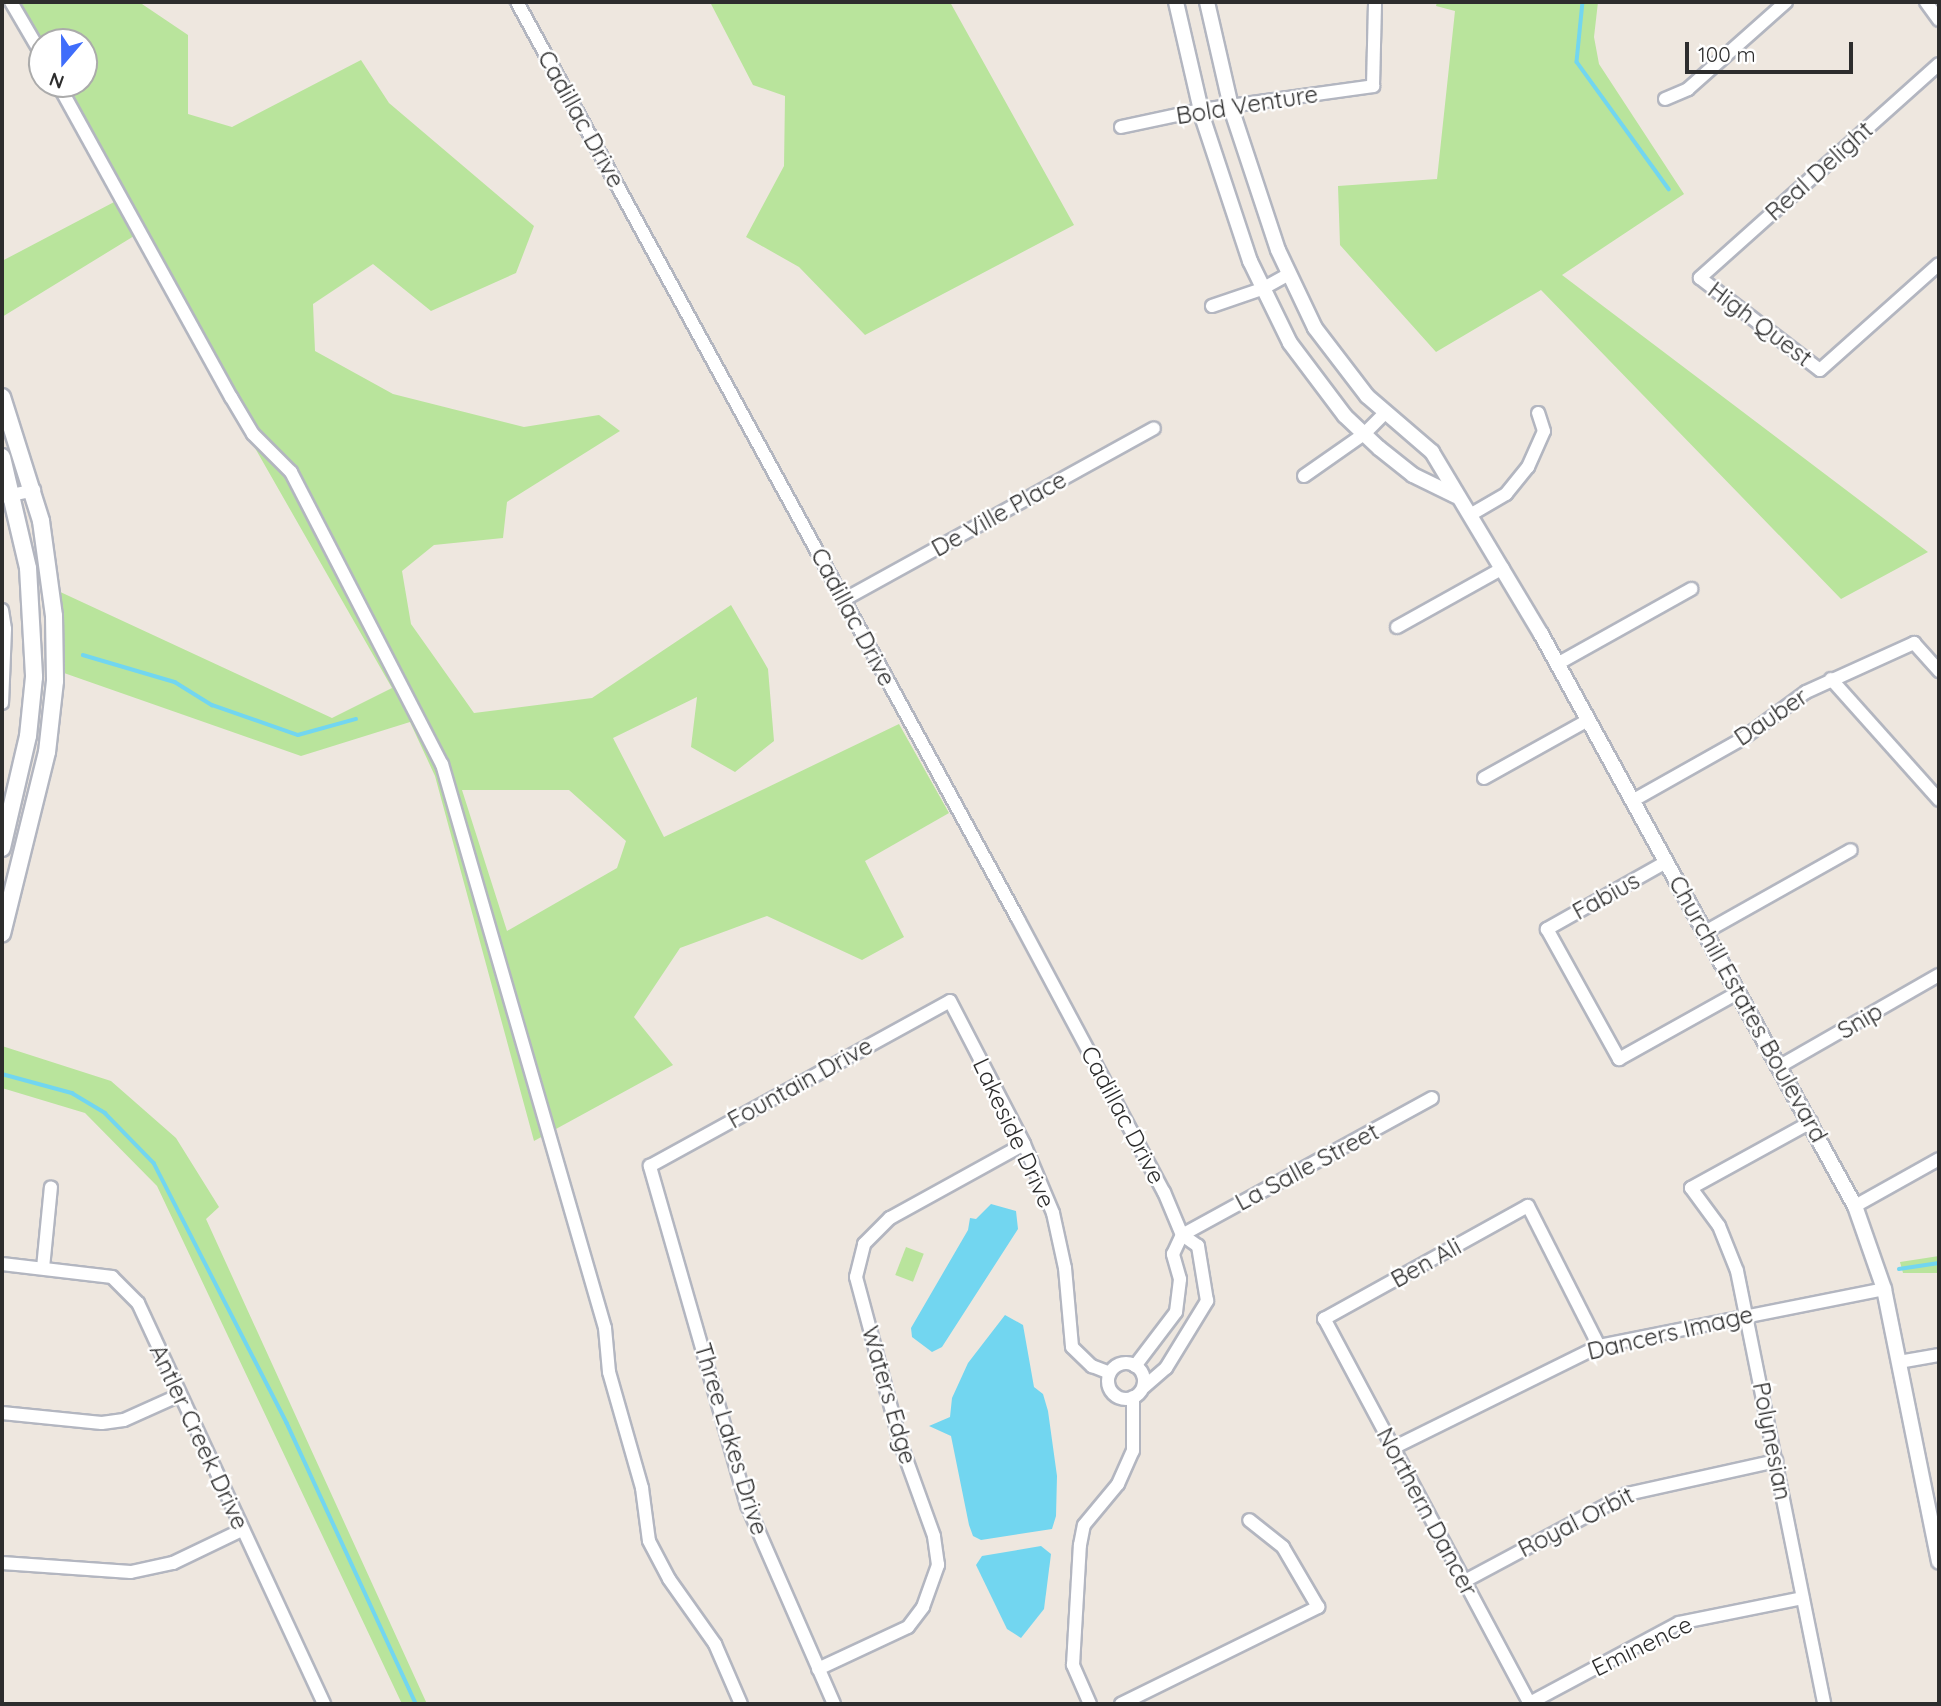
<!DOCTYPE html>
<html>
<head>
<meta charset="utf-8">
<style>
	body { margin:0 }
	#map { position:relative; width:1941px; height:1706px; overflow:hidden; background:#eee7df; font-family:Quicksand,sans-serif }
	div>[style] { position:absolute }
	[style*='--x'] { left:calc(var(--x)*1px); top:calc(var(--y)*1px); width:calc(var(--w)*1px); rotate:calc(var(--a)*1deg) }
	.green>* { inset:0; background:#b9e49c; transform-origin:0 0 }
	.water>* { inset:0; background:#72d6f0 }
	.stream>* { height:3.5px; margin:-1.75px; padding:0 1.75px; transform-origin:1.75px; border-radius:1.75px; background:#72d6f0 }
	.roads { filter:drop-shadow(2px 0 #b3b6c0) drop-shadow(-2px 0 #b3b6c0) drop-shadow(0 2px #b3b6c0) drop-shadow(0 -2px #b3b6c0) }
	.minor>* { height:12px; margin:-6px; padding:0 6px; transform-origin:6px; border-radius:6px; background:#fff }
	.minor>.ring { margin:-6px; padding:0; box-sizing:content-box; background:none; border:12px solid #fff; border-radius:50% }
	.tertiary>* { height:14px; margin:-7px; padding:0 7px; transform-origin:7px; border-radius:7px; background:#fff }
	.secondary>* { height:16px; margin:-8px; padding:0 8px; transform-origin:8px; border-radius:8px; background:#fff }
	span { translate:-50% -50%; white-space:nowrap; text-align:center; line-height:1.15; -webkit-text-stroke:5px #fff; paint-order:stroke }
	.street-label { font-size:24px; color:#2d2d2d }
	.frame { position:absolute; inset:0; border:4px solid #2d2d2d; pointer-events:none }
	.north { position:absolute; left:28px; top:28px; width:70px; height:70px; box-sizing:border-box; background:#fff; border:2px solid #ababab; border-radius:50%; rotate:200deg; font-size:19px; font-weight:700; line-height:28px; text-align:center; color:#2d2d2d }
	.north::after { content:''; display:block; margin:auto; width:24px; height:32px; background:#3f6dfb; clip-path:polygon(50% 0,100% 100%,50% 72%,0 100%) }
	.scale { position:absolute; left:1685px; top:42px; width:168px; height:32px; box-sizing:border-box; border:4px solid #2d2d2d; border-top:0; padding-left:9px; font-size:21px; line-height:24px; white-space:nowrap; color:#2d2d2d; -webkit-text-stroke:5px #fff; paint-order:stroke }
</style>
</head>
<body>
<div id="map">
	<div class="green">
		<div style="clip-path:polygon(evenodd,2px 2px,139px 2px,188px 35px,188px 114px,232px 127px,361px 60px,389px 103px,534px 226px,516px 273px,431px 311px,373px 264px,313px 304px,315px 351px,393px 394px,524px 427px,599px 415px,620px 431px,507px 502px,503px 538px,434px 545px,402px 571px,411px 624px,474px 713px,592px 698px,731px 605px,768px 669px,774px 741px,735px 772px,691px 747px,697px 697px,613px 738px,664px 837px,899px 724px,949px 813px,865px 861px,904px 937px,862px 960px,767px 916px,680px 948px,634px 1017px,673px 1065px,534px 1141px,435px 776px,410px 722px,301px 756px,64px 673px,56px 590px,332px 718px,392px 688px,134px 236px,2px 317px,2px 261px,116px 201px,49px 84px,84px 84px,84px 42px,42px 42px,42px 72px,2px 2px,462px 790px,569px 790px,626px 841px,617px 868px,507px 931px,462px 790px)"></div>
		<div style="clip-path:polygon(710px 2px,950px 2px,1074px 225px,865px 335px,799px 267px,746px 237px,784px 166px,785px 96px,753px 85px)"></div>
		<div style="clip-path:polygon(1437px 2px,1598px 2px,1594px 37px,1599px 64px,1684px 194px,1562px 275px,1928px 552px,1841px 599px,1541px 290px,1436px 352px,1340px 245px,1338px 186px,1437px 179px,1455px 11px,1436px 6px)"></div>
		<div style="clip-path:polygon(2px 1046px,111px 1081px,176px 1138px,219px 1207px,206px 1219px,427px 1704px,402px 1704px,157px 1186px,85px 1113px,2px 1088px)"></div>
		<div style="left:906px;top:1247px;width:19px;height:30px;rotate:21deg"></div>
		<div style="clip-path:polygon(1939px 1256px,1939px 1273px,1903px 1273px,1900px 1262px)"></div>
	</div>
	<div class="water">
		<div style="clip-path:polygon(991px 1204px,1016px 1211px,1018px 1229px,942px 1347px,932px 1352px,912px 1337px,911px 1328px,968px 1230px,970px 1218px,976px 1219px)"></div>
		<div style="clip-path:polygon(1005px 1315px,1023px 1325px,1034px 1387px,1043px 1394px,1048px 1411px,1057px 1476px,1056px 1516px,1052px 1529px,981px 1540px,973px 1536px,969px 1525px,951px 1436px,929px 1426px,950px 1417px,952px 1398px,968px 1363px)"></div>
		<div style="clip-path:polygon(1041px 1546px,1051px 1554px,1044px 1609px,1021px 1638px,1007px 1629px,976px 1565px,982px 1556px)"></div>
	</div>
	<div class="stream">
		<div style="--x:1583;--y:2;--w:60;--a:95.7"></div>
		<div style="--x:1577;--y:62;--w:157;--a:54.1"></div>
		<div style="--x:83;--y:655;--w:96;--a:16.4"></div>
		<div style="--x:175;--y:682;--w:44;--a:31.9"></div>
		<div style="--x:212;--y:705;--w:91;--a:19.2"></div>
		<div style="--x:298;--y:735;--w:60;--a:-15.4"></div>
		<div style="--x:2;--y:1074;--w:73;--a:15.2"></div>
		<div style="--x:72;--y:1093;--w:39;--a:31"></div>
		<div style="--x:105;--y:1113;--w:70;--a:45.6"></div>
		<div style="--x:154;--y:1163;--w:292;--a:62.9"></div>
		<div style="--x:287;--y:1423;--w:309;--a:65.3"></div>
		<div style="--x:1899;--y:1269;--w:40;--a:-8.5"></div>
	</div>
	<div class="roads">
		<div class="minor">
			<div style="--x:11;--y:2;--w:61;--a:59.7"></div>
			<div style="--x:517;--y:2;--w:1045;--a:61.35"></div>
			<div style="--x:1018;--y:919;--w:310;--a:61.9"></div>
			<div style="--x:1164;--y:1192;--w:47;--a:67.3"></div>
			<div style="--x:1926;--y:2;--w:22;--a:54"></div>
			<div style="--x:1939;--y:64;--w:321;--a:138.2"></div>
			<div style="--x:1700;--y:278;--w:151;--a:37.5"></div>
			<div style="--x:1820;--y:370;--w:159;--a:-41.7"></div>
			<div style="--x:58;--y:84;--w:358;--a:61.1"></div>
			<div style="--x:231;--y:397;--w:43;--a:59.3"></div>
			<div style="--x:253;--y:434;--w:54;--a:45"></div>
			<div style="--x:291;--y:472;--w:329;--a:62.7"></div>
			<div style="--x:442;--y:764;--w:587;--a:73.88"></div>
			<div style="--x:605;--y:1328;--w:44;--a:84.8"></div>
			<div style="--x:609;--y:1372;--w:121;--a:74.1"></div>
			<div style="--x:642;--y:1488;--w:53;--a:82.5"></div>
			<div style="--x:649;--y:1541;--w:43;--a:62.2"></div>
			<div style="--x:669;--y:1579;--w:80;--a:54.7"></div>
			<div style="--x:715;--y:1644;--w:65;--a:66.6"></div>
			<div style="--x:1665;--y:99;--w:25;--a:-23"></div>
			<div style="--x:1688;--y:89;--w:131;--a:-41.6"></div>
			<div style="--x:1121;--y:127;--w:82;--a:-12"></div>
			<div style="--x:1201;--y:110;--w:174;--a:-7.9"></div>
			<div style="--x:1373;--y:86;--w:84;--a:-88.6"></div>
			<div style="--x:1212;--y:306;--w:53;--a:-18.8"></div>
			<div style="--x:1262;--y:289;--w:31;--a:-29"></div>
			<div style="--x:1304;--y:476;--w:73;--a:-35"></div>
			<div style="--x:1364;--y:434;--w:30;--a:-45"></div>
			<div style="--x:2;--y:497;--w:33;--a:-12"></div>
			<div style="--x:1470;--y:515;--w:42;--a:-30.3"></div>
			<div style="--x:1506;--y:494;--w:35;--a:-51"></div>
			<div style="--x:1528;--y:467;--w:39;--a:-66"></div>
			<div style="--x:1544;--y:431;--w:19;--a:-108"></div>
			<div style="--x:843;--y:600;--w:355;--a:-28.9"></div>
			<div style="--x:2;--y:610;--w:19;--a:81"></div>
			<div style="--x:5;--y:629;--w:74;--a:92.3"></div>
			<div style="--x:1397;--y:627;--w:121;--a:-29.1"></div>
			<div style="--x:1557;--y:664;--w:154;--a:-29.2"></div>
			<div style="--x:1831;--y:679;--w:162;--a:48.2"></div>
			<div style="--x:1484;--y:778;--w:119;--a:-29.1"></div>
			<div style="--x:1632;--y:801;--w:126;--a:-29.4"></div>
			<div style="--x:1742;--y:739;--w:79;--a:-36.3"></div>
			<div style="--x:1806;--y:692;--w:119;--a:-24.4"></div>
			<div style="--x:1914;--y:643;--w:38;--a:48"></div>
			<div style="--x:1666;--y:862;--w:137;--a:150.6"></div>
			<div style="--x:1547;--y:929;--w:149;--a:61"></div>
			<div style="--x:1619;--y:1059;--w:137;--a:-29.2"></div>
			<div style="--x:1705;--y:932;--w:167;--a:-29.3"></div>
			<div style="--x:1780;--y:1066;--w:183;--a:-29.8"></div>
			<div style="--x:1811;--y:1122;--w:137;--a:151.2"></div>
			<div style="--x:1691;--y:1188;--w:47;--a:53.6"></div>
			<div style="--x:1719;--y:1226;--w:48;--a:68.2"></div>
			<div style="--x:1737;--y:1271;--w:442;--a:78.6"></div>
			<div style="--x:1855;--y:1206;--w:96;--a:-29.2"></div>
			<div style="--x:1182;--y:1235;--w:285;--a:-28.7"></div>
			<div style="--x:2;--y:1264;--w:111;--a:6.7"></div>
			<div style="--x:112;--y:1277;--w:37;--a:45"></div>
			<div style="--x:138;--y:1303;--w:442;--a:65.1"></div>
			<div style="--x:43;--y:1268;--w:81;--a:-84.4"></div>
			<div style="--x:1899;--y:1362;--w:41;--a:-9.9"></div>
			<div class="ring" style="left:1108px;top:1363px;width:24px;height:24px"></div>
			<div style="--x:1135;--y:1366;--w:68;--a:-52.8"></div>
			<div style="--x:1176;--y:1312;--w:33;--a:-83"></div>
			<div style="--x:1180;--y:1279;--w:26;--a:-106"></div>
			<div style="--x:1173;--y:1254;--w:21;--a:-65"></div>
			<div style="--x:1144;--y:1387;--w:29;--a:-41"></div>
			<div style="--x:1166;--y:1368;--w:79;--a:-58.5"></div>
			<div style="--x:1207;--y:1301;--w:56;--a:-99.3"></div>
			<div style="--x:1198;--y:1246;--w:19;--a:-145"></div>
			<div style="--x:2;--y:1413;--w:100;--a:5.7"></div>
			<div style="--x:102;--y:1423;--w:22;--a:-8"></div>
			<div style="--x:124;--y:1420;--w:61;--a:-24.1"></div>
			<div style="--x:1393;--y:1448;--w:230;--a:-26.3"></div>
			<div style="--x:1599;--y:1346;--w:291;--a:-11.3"></div>
			<div style="--x:2;--y:1563;--w:129;--a:4"></div>
			<div style="--x:131;--y:1572;--w:43;--a:-12.1"></div>
			<div style="--x:173;--y:1563;--w:76;--a:-25.6"></div>
			<div style="--x:1465;--y:1581;--w:184;--a:-28.2"></div>
			<div style="--x:1627;--y:1494;--w:153;--a:-12.5"></div>
			<div style="--x:818;--y:1669;--w:99;--a:-25"></div>
			<div style="--x:908;--y:1627;--w:25;--a:-53"></div>
			<div style="--x:923;--y:1607;--w:45;--a:-70.3"></div>
			<div style="--x:938;--y:1565;--w:29;--a:-98"></div>
			<div style="--x:934;--y:1536;--w:97;--a:-109.9"></div>
			<div style="--x:901;--y:1445;--w:174;--a:-105"></div>
			<div style="--x:856;--y:1277;--w:34;--a:-76"></div>
			<div style="--x:864;--y:1244;--w:37;--a:-45"></div>
			<div style="--x:890;--y:1218;--w:153;--a:-28.9"></div>
			<div style="--x:834;--y:1704;--w:217;--a:-113.6"></div>
			<div style="--x:747;--y:1505;--w:353;--a:-106"></div>
			<div style="--x:650;--y:1166;--w:342;--a:-28.8"></div>
			<div style="--x:950;--y:1001;--w:161;--a:62.6"></div>
			<div style="--x:1024;--y:1144;--w:75;--a:67.2"></div>
			<div style="--x:1053;--y:1213;--w:56;--a:77.7"></div>
			<div style="--x:1065;--y:1268;--w:79;--a:84.9"></div>
			<div style="--x:1072;--y:1347;--w:28;--a:44"></div>
			<div style="--x:1092;--y:1366;--w:19;--a:21"></div>
			<div style="--x:1090;--y:1704;--w:43;--a:-113.6"></div>
			<div style="--x:1073;--y:1665;--w:120;--a:-86.7"></div>
			<div style="--x:1080;--y:1545;--w:20;--a:-79"></div>
			<div style="--x:1084;--y:1525;--w:53;--a:-50.3"></div>
			<div style="--x:1118;--y:1484;--w:36;--a:-66"></div>
			<div style="--x:1133;--y:1451;--w:54;--a:-90"></div>
			<div style="--x:1121;--y:1704;--w:220;--a:-26.2"></div>
			<div style="--x:1318;--y:1607;--w:69;--a:-120.3"></div>
			<div style="--x:1283;--y:1547;--w:43;--a:-141.5"></div>
			<div style="--x:1528;--y:1704;--w:171;--a:-28.2"></div>
			<div style="--x:1679;--y:1623;--w:126;--a:-11.4"></div>
			<div style="--x:1530;--y:1704;--w:437;--a:-118.1"></div>
			<div style="--x:1324;--y:1319;--w:233;--a:-29"></div>
			<div style="--x:1528;--y:1206;--w:157;--a:63.1"></div>
		</div>
		<div class="tertiary">
			<div style="--x:1176;--y:2;--w:120;--a:77"></div>
			<div style="--x:1203;--y:119;--w:150;--a:71.7"></div>
			<div style="--x:1250;--y:261;--w:91;--a:64"></div>
			<div style="--x:1290;--y:343;--w:91;--a:53"></div>
			<div style="--x:1345;--y:416;--w:47;--a:43.3"></div>
			<div style="--x:1379;--y:448;--w:43;--a:38.5"></div>
			<div style="--x:1413;--y:475;--w:48;--a:26"></div>
			<div style="--x:1207;--y:2;--w:112;--a:77.1"></div>
			<div style="--x:1232;--y:111;--w:146;--a:71.7"></div>
			<div style="--x:1278;--y:250;--w:86;--a:64.6"></div>
			<div style="--x:1315;--y:328;--w:86;--a:52.6"></div>
			<div style="--x:1367;--y:396;--w:86;--a:40.7"></div>
			<div style="--x:1432;--y:452;--w:212;--a:59.1"></div>
			<div style="--x:1541;--y:634;--w:653;--a:61.24"></div>
			<div style="--x:1855;--y:1206;--w:88;--a:70.7"></div>
			<div style="--x:1884;--y:1289;--w:278;--a:78.6"></div>
		</div>
		<div class="secondary">
			<div style="--x:2;--y:397;--w:130;--a:72.5"></div>
			<div style="--x:41;--y:521;--w:96;--a:82.2"></div>
			<div style="--x:54;--y:616;--w:65;--a:89.1"></div>
			<div style="--x:55;--y:681;--w:71;--a:96.4"></div>
			<div style="--x:47;--y:752;--w:187;--a:103.9"></div>
			<div style="--x:2;--y:457;--w:114;--a:76.8"></div>
			<div style="--x:28;--y:568;--w:109;--a:86.8"></div>
			<div style="--x:34;--y:677;--w:59;--a:95.8"></div>
			<div style="--x:28;--y:736;--w:115;--a:103.1"></div>
		</div>
	</div>
	<div class="street-label">
		<span style="left:1247px;top:105px;rotate:-9deg">Bold Venture</span>
		<span style="left:581px;top:119px;rotate:61deg">Cadillac Drive</span>
		<span style="left:1819px;top:171px;rotate:-42deg">Real Delight</span>
		<span style="left:1760px;top:324px;rotate:37deg">High Quest</span>
		<span style="left:999px;top:514px;rotate:-29deg">De Ville Place</span>
		<span style="left:853px;top:617px;rotate:62deg">Cadillac Drive</span>
		<span style="left:1771px;top:717px;rotate:-34deg">Dauber</span>
		<span style="left:1606px;top:896px;rotate:-29deg">Fabius</span>
		<span style="left:1748px;top:1009px;rotate:61deg">Churchill Estates Boulevard</span>
		<span style="left:1860px;top:1021px;rotate:-30deg">Snip</span>
		<span style="left:800px;top:1083px;rotate:-29deg">Fountain Drive</span>
		<span style="left:1123px;top:1115px;rotate:62deg">Cadillac Drive</span>
		<span style="left:1014px;top:1133px;rotate:65deg">Lakeside Drive</span>
		<span style="left:1307px;top:1167px;rotate:-28deg">La Salle Street</span>
		<span style="left:1426px;top:1263px;rotate:-29deg">Ben Ali</span>
		<span style="left:1670px;top:1333px;rotate:-13deg">Dancers Image</span>
		<span style="left:889px;top:1395px;rotate:74deg">Waters Edge</span>
		<span style="left:199px;top:1437px;rotate:65deg">Antler Creek Drive</span>
		<span style="left:731px;top:1439px;rotate:73deg">Three Lakes Drive</span>
		<span style="left:1772px;top:1441px;rotate:79deg">Polynesian</span>
		<span style="left:1427px;top:1512px;rotate:62deg">Northern Dancer</span>
		<span style="left:1576px;top:1522px;rotate:-27deg">Royal Orbit</span>
		<span style="left:1642px;top:1646px;rotate:-26deg">Eminence</span>
	</div>
	<div class="frame"></div>
	<div class="north">N</div>
	<div class="scale">100 m</div>
</div>
</body>
</html>
